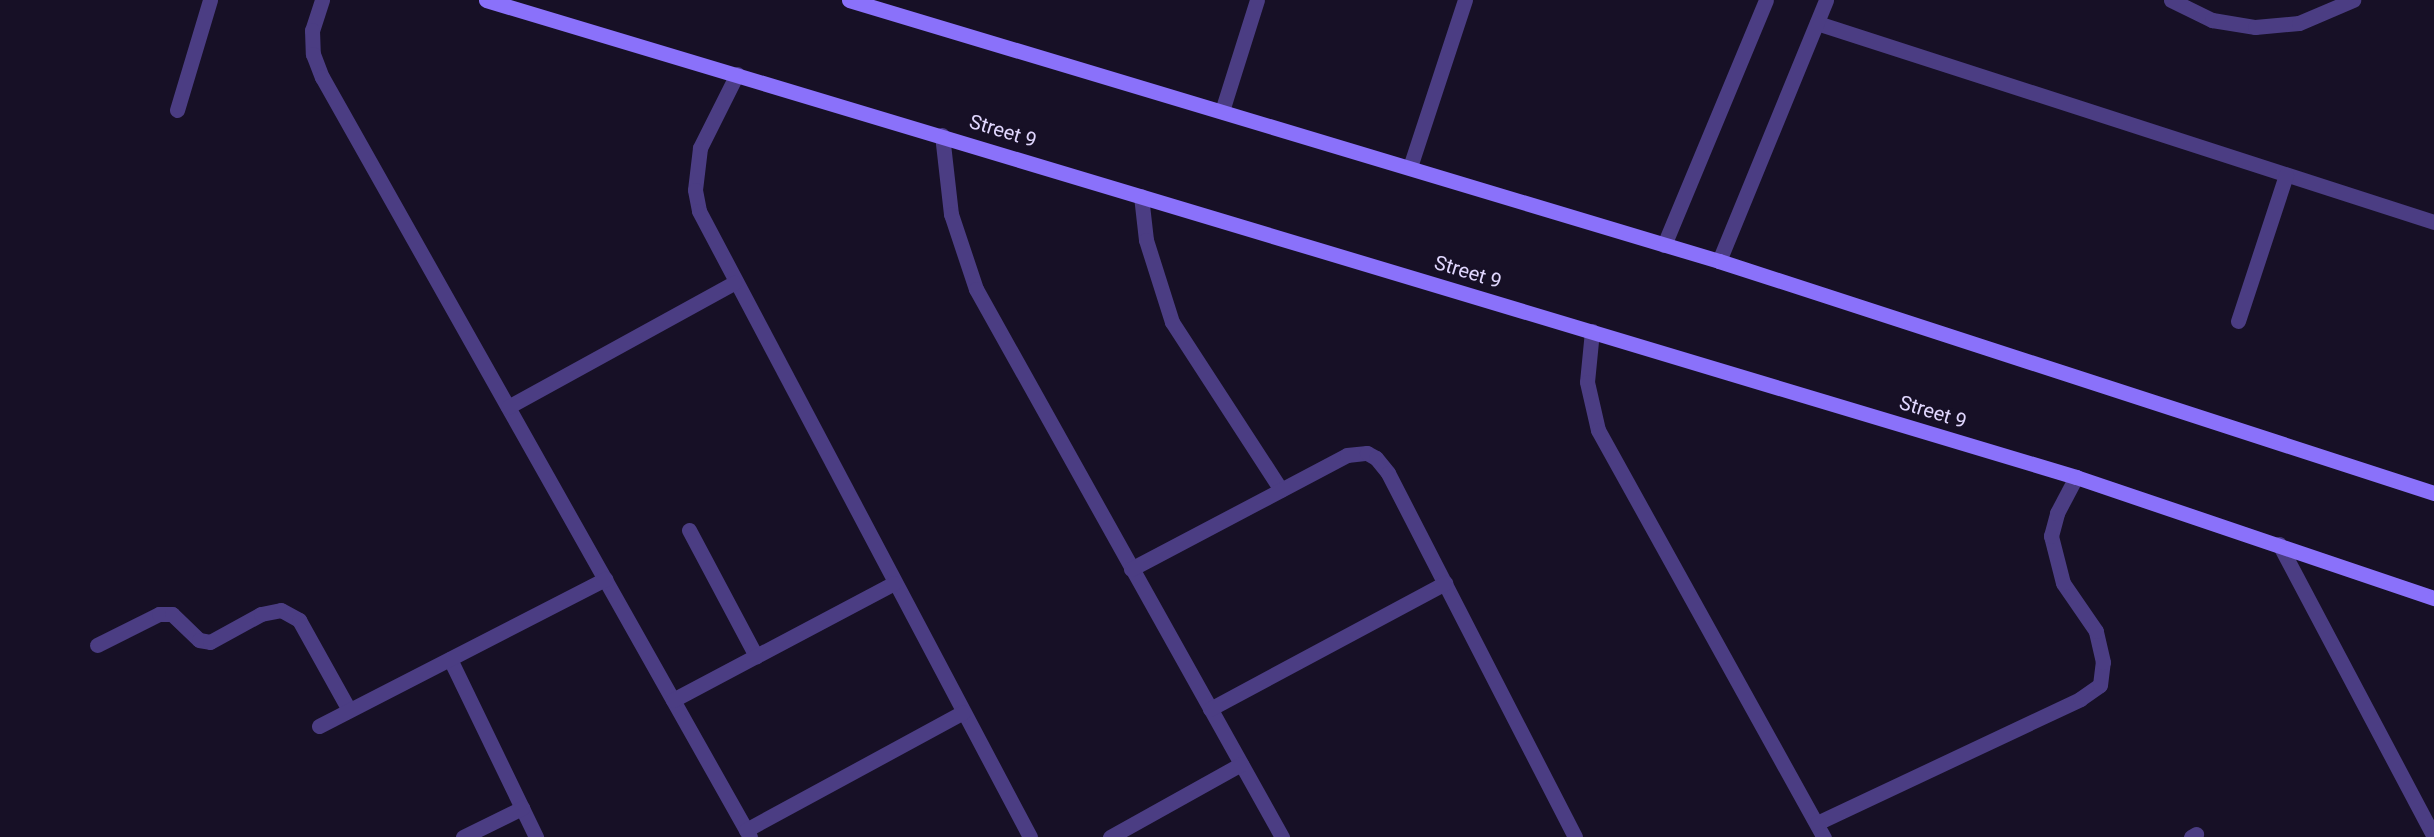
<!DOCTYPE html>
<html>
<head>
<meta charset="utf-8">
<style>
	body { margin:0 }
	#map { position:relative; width:2434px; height:837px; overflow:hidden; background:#171026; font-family:Roboto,sans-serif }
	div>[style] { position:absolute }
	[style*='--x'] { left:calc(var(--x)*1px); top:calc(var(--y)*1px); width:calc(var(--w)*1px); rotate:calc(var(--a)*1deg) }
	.street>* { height:15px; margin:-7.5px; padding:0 7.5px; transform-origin:7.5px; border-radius:7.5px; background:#4b3d83 }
	.secondary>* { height:15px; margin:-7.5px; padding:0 7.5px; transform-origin:7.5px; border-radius:7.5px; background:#8a71fa }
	span { translate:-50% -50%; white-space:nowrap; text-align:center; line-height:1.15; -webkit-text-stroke:4.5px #171026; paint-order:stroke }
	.street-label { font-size:20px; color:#e1d7fe }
</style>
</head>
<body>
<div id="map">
	<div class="street">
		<div style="--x:322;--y:0;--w:32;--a:108"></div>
		<div style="--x:312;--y:30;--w:24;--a:88"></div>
		<div style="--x:313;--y:54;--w:25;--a:69"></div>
		<div style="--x:322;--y:77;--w:872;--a:60.61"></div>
		<div style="--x:2171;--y:0;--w:46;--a:26"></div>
		<div style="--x:2212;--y:20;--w:44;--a:9.2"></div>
		<div style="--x:2255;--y:27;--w:44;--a:-5.2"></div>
		<div style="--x:2299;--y:23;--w:59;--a:-23.1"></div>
		<div style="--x:1817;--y:23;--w:648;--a:17.88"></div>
		<div style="--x:737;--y:74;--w:83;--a:116.6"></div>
		<div style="--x:700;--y:148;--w:42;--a:96.8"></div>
		<div style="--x:695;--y:190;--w:21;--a:79"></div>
		<div style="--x:699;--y:211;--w:708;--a:62.13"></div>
		<div style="--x:177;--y:110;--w:115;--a:-73.3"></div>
		<div style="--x:1222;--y:111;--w:116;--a:-72.5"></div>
		<div style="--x:942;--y:135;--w:80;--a:83.5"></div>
		<div style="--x:951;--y:214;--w:79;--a:71.6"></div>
		<div style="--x:976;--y:289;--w:628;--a:60.82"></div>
		<div style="--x:1410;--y:167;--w:176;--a:-71.8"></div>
		<div style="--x:1141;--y:196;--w:44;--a:83.5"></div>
		<div style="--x:1146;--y:240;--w:86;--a:72.4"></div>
		<div style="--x:1172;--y:322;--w:200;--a:57"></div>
		<div style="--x:1664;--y:245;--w:265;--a:-67.4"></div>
		<div style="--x:1719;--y:261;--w:282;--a:-67.7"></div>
		<div style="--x:2238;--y:321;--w:154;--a:-71.8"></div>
		<div style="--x:1592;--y:331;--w:51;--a:95.6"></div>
		<div style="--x:1587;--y:382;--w:49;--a:77.1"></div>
		<div style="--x:1598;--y:430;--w:466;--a:61"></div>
		<div style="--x:508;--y:407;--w:258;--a:-28.8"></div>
		<div style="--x:689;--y:530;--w:143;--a:62"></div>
		<div style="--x:2279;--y:544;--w:331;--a:62.1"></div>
		<div style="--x:1131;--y:569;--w:244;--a:-27.8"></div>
		<div style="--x:1347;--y:455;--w:20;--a:-6"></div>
		<div style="--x:1367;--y:453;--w:10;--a:29"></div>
		<div style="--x:1376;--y:458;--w:19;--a:51"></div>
		<div style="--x:1388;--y:473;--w:409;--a:62.8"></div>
		<div style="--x:97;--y:645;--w:69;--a:-26.6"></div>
		<div style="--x:159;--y:614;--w:13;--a:0"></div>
		<div style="--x:172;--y:614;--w:37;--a:44"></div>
		<div style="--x:199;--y:640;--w:11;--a:10"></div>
		<div style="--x:210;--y:642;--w:58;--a:-28.8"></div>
		<div style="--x:261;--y:614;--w:20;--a:-11"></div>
		<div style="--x:281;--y:610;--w:21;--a:29"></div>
		<div style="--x:299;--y:620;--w:103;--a:60.9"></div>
		<div style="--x:450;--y:659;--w:198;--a:64.2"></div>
		<div style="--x:673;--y:700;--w:250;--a:-27.9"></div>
		<div style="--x:1210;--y:709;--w:267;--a:-28.2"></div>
		<div style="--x:319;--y:726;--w:322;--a:-27.2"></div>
		<div style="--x:1817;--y:823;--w:291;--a:-25.2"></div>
		<div style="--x:2080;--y:699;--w:24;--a:-35"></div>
		<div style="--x:2100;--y:685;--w:23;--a:-83"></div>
		<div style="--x:2103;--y:662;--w:32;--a:-103"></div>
		<div style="--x:2096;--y:631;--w:58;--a:-124.5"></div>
		<div style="--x:2063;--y:583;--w:49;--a:-104.3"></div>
		<div style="--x:2051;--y:536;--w:24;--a:-75"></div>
		<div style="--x:2057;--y:513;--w:41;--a:-62.2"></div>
		<div style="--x:746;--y:830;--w:247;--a:-28.5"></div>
		<div style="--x:463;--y:837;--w:66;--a:-26.2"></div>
		<div style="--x:1110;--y:837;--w:150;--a:-29.1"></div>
		<div style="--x:2191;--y:837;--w:6;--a:-31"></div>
	</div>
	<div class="secondary">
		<div style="--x:486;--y:0;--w:1660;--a:16.7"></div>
		<div style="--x:2076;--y:477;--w:378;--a:18.7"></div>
		<div style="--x:849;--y:0;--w:908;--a:16.7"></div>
		<div style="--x:1719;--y:261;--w:752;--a:17.98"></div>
	</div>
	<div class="street-label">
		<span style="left:1003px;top:131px;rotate:17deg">Street 9</span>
		<span style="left:1468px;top:272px;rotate:17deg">Street 9</span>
		<span style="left:1933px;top:412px;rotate:17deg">Street 9</span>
	</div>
</div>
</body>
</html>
